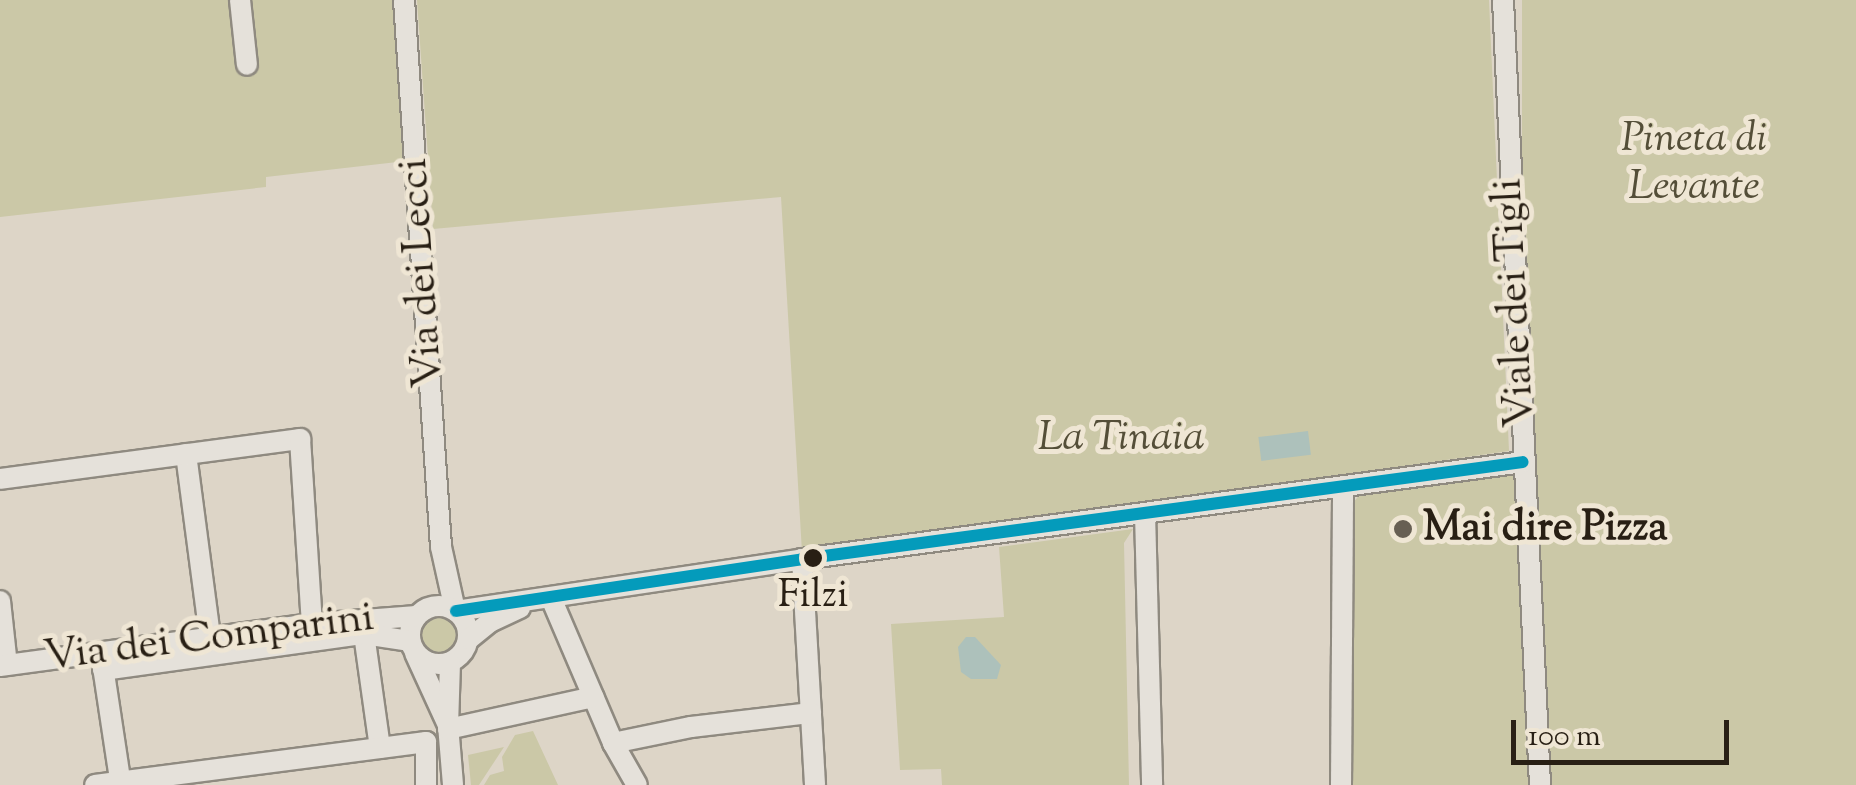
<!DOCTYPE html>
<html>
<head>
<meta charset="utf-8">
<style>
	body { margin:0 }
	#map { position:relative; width:1856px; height:785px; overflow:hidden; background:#ddd5c7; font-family:"Sorts Mill Goudy",serif }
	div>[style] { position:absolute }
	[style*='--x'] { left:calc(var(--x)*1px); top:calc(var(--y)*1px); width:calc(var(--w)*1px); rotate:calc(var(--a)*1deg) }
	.green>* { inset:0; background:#cbc8a7; transform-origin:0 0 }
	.round { border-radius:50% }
	.water>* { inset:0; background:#adc1bb; transform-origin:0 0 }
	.roads { filter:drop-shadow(2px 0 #8f8a80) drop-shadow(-2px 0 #8f8a80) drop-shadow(0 2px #8f8a80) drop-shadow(0 -2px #8f8a80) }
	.minor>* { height:20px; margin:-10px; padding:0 10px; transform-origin:10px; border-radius:10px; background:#e5e1da }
	.minor>.ring { margin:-10px; padding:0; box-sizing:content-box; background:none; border:20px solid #e5e1da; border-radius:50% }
	.bus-1>* { height:12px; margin:-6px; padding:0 6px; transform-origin:6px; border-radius:6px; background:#049bbb }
	.dots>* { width:28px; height:28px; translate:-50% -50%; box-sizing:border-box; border:5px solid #efe6d4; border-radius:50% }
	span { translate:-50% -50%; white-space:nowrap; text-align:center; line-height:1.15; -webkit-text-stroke:10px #efe6d4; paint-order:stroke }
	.bus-label { font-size:40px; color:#281f14 }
	.park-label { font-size:42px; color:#544e38; font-style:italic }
	.street-label { font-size:42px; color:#281f14 }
	.poi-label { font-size:42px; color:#281f14; font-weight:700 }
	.left { translate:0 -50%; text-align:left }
	.scale { position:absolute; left:1511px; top:720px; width:218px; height:45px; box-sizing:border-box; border:5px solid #281f14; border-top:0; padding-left:12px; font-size:30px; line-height:35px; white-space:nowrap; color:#281f14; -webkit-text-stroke:8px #efe6d4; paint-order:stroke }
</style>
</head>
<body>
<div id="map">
	<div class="green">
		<div style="clip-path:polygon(0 0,397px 0,406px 161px,266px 177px,266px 187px,0 217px)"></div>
		<div style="clip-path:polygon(417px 0,1489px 0,1509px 451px,802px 552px,781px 197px,433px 229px)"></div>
		<div style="left:1522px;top:0;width:334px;height:786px"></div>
		<div style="clip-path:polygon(1504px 468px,1522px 475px,1534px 785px,1350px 785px,1351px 505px,1362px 492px)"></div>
		<div style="clip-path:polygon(1133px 529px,1124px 543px,1129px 785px,942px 785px,941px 769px,900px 770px,891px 624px,1004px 617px,999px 547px)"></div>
		<div class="round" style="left:421px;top:618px;width:36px;height:36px"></div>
		<div style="clip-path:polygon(533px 731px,558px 785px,484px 785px,490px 775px,504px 771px,502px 757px,515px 735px)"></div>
		<div style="clip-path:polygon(504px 747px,479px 785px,471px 785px,468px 755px)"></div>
	</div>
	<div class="water">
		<div style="left:1308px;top:431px;width:24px;height:50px;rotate:83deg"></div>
		<div style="clip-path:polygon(966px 637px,975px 637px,1001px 665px,997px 679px,971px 679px,961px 672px,958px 647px)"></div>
	</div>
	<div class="roads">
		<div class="minor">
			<div style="--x:240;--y:0;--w:65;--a:83.9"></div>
			<div style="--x:404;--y:0;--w:548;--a:86.13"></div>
			<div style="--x:441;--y:547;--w:65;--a:77.5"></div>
			<div style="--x:1503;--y:0;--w:786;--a:87.3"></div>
			<div style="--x:186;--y:454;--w:185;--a:82.5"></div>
			<div style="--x:0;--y:479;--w:303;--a:-7.6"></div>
			<div style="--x:300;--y:439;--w:185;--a:86.3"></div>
			<div style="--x:1145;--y:513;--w:272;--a:88.5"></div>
			<div style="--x:802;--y:559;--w:226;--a:86.7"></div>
			<div style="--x:551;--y:598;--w:158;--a:66.8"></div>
			<div style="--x:613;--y:743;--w:48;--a:60.3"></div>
			<div style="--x:0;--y:601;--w:64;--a:83.8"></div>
			<div class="ring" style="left:410px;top:606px;width:38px;height:38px"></div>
			<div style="--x:456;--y:611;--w:350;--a:-8.5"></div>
			<div style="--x:802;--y:559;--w:727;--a:-7.66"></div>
			<div style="--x:364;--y:634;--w:115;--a:82"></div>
			<div style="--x:469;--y:639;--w:27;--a:-39"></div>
			<div style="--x:490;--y:622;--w:33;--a:-25"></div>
			<div style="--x:415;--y:653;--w:77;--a:65.4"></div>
			<div style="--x:102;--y:660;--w:126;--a:81.4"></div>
			<div style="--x:450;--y:663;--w:62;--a:91.8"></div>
			<div style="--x:448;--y:725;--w:60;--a:85.2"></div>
			<div style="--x:0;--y:666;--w:315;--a:-7.7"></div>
			<div style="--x:312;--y:624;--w:105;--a:-4.4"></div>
			<div style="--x:103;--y:670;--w:263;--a:-7.9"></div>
			<div style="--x:364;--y:634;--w:47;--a:8.7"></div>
			<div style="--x:448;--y:729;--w:149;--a:-12.4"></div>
			<div style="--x:613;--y:743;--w:80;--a:-11.6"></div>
			<div style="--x:691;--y:727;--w:121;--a:-6.7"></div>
			<div style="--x:95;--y:785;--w:334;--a:-7.4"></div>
			<div style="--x:426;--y:742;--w:43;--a:90"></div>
			<div style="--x:1341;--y:785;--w:298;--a:-89.6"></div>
		</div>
	</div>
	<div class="bus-1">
		<div style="--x:456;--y:611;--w:350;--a:-8.5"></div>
		<div style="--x:802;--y:559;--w:727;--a:-7.66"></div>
	</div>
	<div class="dots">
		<div style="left:1403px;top:529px;background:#675f53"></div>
		<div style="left:813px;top:558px;background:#281f14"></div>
	</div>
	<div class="bus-label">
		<span style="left:813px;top:597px">Filzi</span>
	</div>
	<div class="park-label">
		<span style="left:1694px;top:164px">Pineta di<br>Levante</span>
		<span style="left:1121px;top:439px">La Tinaia</span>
	</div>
	<div class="street-label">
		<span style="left:423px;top:273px;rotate:-94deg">Via dei Lecci</span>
		<span style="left:1516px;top:303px;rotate:-93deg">Viale dei Tigli</span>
		<span style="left:209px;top:639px;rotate:-7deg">Via dei Comparini</span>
	</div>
	<div class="poi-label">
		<span class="left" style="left:1423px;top:529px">Mai dire Pizza</span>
	</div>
	<div class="scale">100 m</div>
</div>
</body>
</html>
